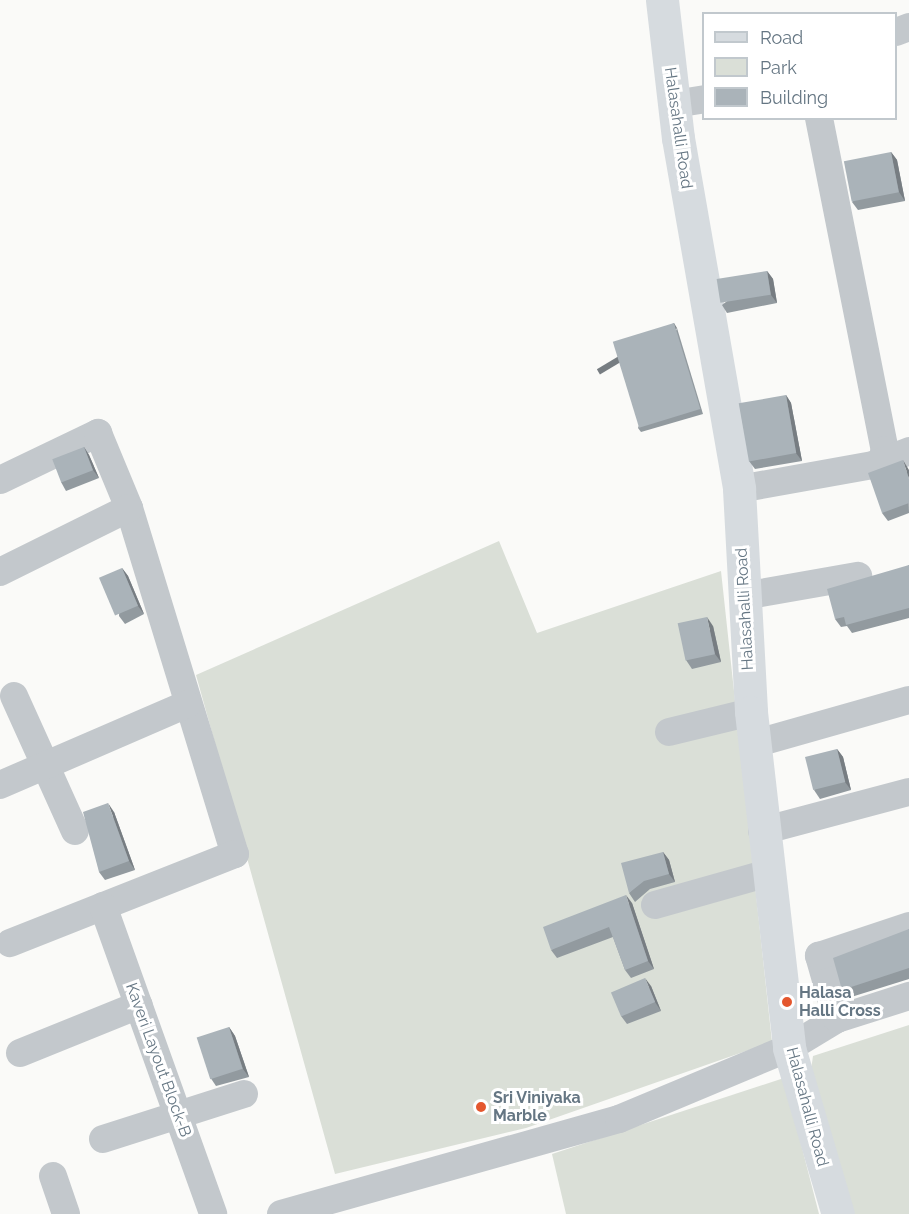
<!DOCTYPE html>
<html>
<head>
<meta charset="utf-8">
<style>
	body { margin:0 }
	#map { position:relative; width:909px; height:1214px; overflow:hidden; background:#fafaf8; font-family:Raleway,sans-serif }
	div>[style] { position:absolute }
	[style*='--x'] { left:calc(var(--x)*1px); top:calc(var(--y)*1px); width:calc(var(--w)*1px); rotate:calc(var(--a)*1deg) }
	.green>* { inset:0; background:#dadfd7 }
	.minor>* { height:28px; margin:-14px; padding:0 14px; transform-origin:14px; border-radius:14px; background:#c3c8cc }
	.major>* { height:33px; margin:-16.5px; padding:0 16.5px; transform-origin:16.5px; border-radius:16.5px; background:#d6dbdf }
	.wall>* { inset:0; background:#929a9f }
	.shaded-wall>* { inset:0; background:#777d82; transform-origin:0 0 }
	.building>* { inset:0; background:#aab3b9; transform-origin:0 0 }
	.dots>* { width:16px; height:16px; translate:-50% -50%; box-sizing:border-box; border:3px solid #fff; border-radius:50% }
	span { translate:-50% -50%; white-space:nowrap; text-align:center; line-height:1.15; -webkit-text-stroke:6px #fff; paint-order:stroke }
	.street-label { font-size:16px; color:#657683 }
	.poi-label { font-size:16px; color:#657683; font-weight:700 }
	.left { translate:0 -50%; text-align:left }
	.legend { position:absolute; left:702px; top:12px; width:195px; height:108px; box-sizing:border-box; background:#fff; border:2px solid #c1c8cd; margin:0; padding:8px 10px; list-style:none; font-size:18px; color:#657683 }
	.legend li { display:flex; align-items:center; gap:12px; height:30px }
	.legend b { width:30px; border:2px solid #c1c8cd }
</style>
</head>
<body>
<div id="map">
	<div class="green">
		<div style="clip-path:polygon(499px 541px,537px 633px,721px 571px,772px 1042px,526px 1128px,335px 1174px,196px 675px)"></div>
		<div style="clip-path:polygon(909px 1025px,909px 1214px,851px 1214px,810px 1077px,813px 1056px)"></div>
		<div style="clip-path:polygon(784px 1078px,819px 1214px,566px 1214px,552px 1154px)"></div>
	</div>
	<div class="minor">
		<div style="--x:896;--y:32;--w:14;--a:-21"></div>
		<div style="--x:674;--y:104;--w:30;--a:-9"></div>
		<div style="--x:819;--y:118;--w:338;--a:78.8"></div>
		<div style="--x:885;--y:450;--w:9;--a:108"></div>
		<div style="--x:0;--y:480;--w:109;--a:-25.6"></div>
		<div style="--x:98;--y:433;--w:81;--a:67.5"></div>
		<div style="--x:129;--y:508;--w:362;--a:73"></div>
		<div style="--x:235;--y:854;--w:242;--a:158.4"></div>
		<div style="--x:739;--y:489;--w:136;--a:-10.2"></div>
		<div style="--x:873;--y:465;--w:39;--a:-21"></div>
		<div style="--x:0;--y:572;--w:144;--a:-26.4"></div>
		<div style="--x:744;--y:596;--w:116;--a:-10"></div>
		<div style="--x:14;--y:696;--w:148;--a:65.7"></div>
		<div style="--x:669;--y:732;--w:84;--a:-13.7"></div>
		<div style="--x:757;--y:743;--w:158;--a:-15.8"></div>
		<div style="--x:0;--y:785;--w:204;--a:-23.4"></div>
		<div style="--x:762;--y:831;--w:152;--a:-14.9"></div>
		<div style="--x:655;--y:905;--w:117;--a:-15.8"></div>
		<div style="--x:103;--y:906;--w:327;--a:70.3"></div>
		<div style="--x:837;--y:1019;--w:66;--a:-105.9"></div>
		<div style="--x:819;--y:956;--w:95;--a:-18.4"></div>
		<div style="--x:20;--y:1053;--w:128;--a:-22"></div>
		<div style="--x:103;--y:1139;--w:148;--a:-17.7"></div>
		<div style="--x:53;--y:1176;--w:40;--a:71.1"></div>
		<div style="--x:281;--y:1214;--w:351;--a:-15.7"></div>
		<div style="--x:619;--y:1119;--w:184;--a:-22.7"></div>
		<div style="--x:789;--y:1048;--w:56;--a:-31.1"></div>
		<div style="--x:837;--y:1019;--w:76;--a:-17.7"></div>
	</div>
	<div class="major">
		<div style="--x:662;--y:0;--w:139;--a:83.4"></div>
		<div style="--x:678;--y:138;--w:356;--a:80.1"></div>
		<div style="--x:739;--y:489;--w:223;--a:86.9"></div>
		<div style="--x:751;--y:712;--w:338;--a:83.5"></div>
		<div style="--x:789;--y:1048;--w:173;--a:73.6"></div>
	</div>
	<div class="wall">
		<div style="clip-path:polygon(891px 152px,897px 160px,905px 201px,858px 210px,852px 202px)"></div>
		<div style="clip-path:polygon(767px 271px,773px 279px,777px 303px,727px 313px,722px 305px)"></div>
		<div style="clip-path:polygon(677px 328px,703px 414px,641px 432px,638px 428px)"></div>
		<div style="clip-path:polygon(786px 395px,791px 403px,802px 461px,755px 469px,749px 461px)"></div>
		<div style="clip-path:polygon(84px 447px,89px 455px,99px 478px,66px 491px,61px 482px)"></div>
		<div style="clip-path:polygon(908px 469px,909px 513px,888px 521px,882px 513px)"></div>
		<div style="clip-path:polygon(909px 565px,909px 618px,852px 633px,847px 626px,841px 627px,835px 619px)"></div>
		<div style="clip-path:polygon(122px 568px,128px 576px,144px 614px,125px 624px,119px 616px)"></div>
		<div style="clip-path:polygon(713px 626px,721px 662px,692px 669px,686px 660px)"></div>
		<div style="clip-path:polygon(837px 749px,843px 757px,851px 790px,820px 799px,814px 790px)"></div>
		<div style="clip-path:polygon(114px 812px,135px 870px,105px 880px,99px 872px)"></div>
		<div style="clip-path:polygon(663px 852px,669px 860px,675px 882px,650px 889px,635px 902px,629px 893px)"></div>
		<div style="clip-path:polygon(632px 903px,654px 969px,631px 978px,625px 970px,613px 937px,557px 958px,551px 950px)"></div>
		<div style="clip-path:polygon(909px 929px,909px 979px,848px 998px,842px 990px)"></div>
		<div style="clip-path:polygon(651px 986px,661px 1011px,627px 1024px,621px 1016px)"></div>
		<div style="clip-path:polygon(229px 1027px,235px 1036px,249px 1077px,216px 1086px,210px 1077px)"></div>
	</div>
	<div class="shaded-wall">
		<div style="clip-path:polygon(891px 152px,897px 160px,905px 201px,899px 192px)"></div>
		<div style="clip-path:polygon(767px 271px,773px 279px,777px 303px,771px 295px)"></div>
		<div style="left:674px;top:323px;width:6px;height:90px;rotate:59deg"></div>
		<div style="clip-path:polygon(786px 395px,791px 403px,802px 461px,796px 453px)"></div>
		<div style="clip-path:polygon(84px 447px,89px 455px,99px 478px,93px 470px)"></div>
		<div style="clip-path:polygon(903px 460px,909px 470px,909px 479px)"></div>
		<div style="clip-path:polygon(122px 568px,128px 576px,144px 614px,138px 606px)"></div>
		<div style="clip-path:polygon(707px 617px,713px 626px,721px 662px,715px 654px)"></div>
		<div style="clip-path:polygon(837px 749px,843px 757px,851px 790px,845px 782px)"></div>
		<div style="clip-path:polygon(108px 803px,114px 812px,135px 870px,129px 861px)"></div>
		<div style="clip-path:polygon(663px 852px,669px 860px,675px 882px,669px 874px)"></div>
		<div style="clip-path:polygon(626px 895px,632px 903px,654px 969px,648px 961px)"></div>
		<div style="clip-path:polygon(645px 978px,651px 986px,661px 1011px,655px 1002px)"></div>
		<div style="clip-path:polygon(229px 1027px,235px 1036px,249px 1077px,243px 1069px)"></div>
	</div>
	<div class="building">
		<div style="left:891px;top:152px;width:41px;height:48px;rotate:79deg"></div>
		<div style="left:767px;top:271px;width:24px;height:51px;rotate:81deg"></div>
		<div style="left:674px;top:323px;width:90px;height:64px;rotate:73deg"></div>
		<div style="left:786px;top:395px;width:59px;height:48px;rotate:80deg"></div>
		<div style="left:84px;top:447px;width:25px;height:34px;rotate:69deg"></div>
		<div style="clip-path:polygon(903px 460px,909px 479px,909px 503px,882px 513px,868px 473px)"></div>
		<div style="clip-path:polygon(909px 565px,909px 608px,846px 625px,844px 617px,835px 619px,827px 589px)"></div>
		<div style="left:122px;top:568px;width:41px;height:25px;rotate:67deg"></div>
		<div style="left:707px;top:617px;width:38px;height:30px;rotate:78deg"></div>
		<div style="left:837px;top:749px;width:34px;height:33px;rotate:76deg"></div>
		<div style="clip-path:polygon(108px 803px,129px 861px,99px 872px,83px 812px)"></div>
		<div style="clip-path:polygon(663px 852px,669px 874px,644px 881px,629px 893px,621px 863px)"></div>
		<div style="clip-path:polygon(626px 895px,648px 961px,625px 970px,609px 927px,551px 950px,543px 927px)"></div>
		<div style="clip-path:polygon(909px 929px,909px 968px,842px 990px,833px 958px)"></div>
		<div style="left:645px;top:978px;width:26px;height:37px;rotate:67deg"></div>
		<div style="left:229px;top:1027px;width:44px;height:34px;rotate:72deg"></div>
	</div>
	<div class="dots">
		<div style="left:787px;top:1002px;background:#e4572e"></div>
		<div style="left:481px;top:1107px;background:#e4572e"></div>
	</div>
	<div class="street-label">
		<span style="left:678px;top:128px;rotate:82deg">Halasahalli Road</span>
		<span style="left:745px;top:609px;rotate:-93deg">Halasahalli Road</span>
		<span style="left:158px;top:1060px;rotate:70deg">Kaveri Layout Block-B</span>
		<span style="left:807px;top:1107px;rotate:75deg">Halasahalli Road</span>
	</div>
	<div class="poi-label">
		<span class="left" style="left:799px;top:1002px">Halasa<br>Halli Cross</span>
		<span class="left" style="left:493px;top:1107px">Sri Viniyaka<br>Marble</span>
	</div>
	<ul class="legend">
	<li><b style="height:8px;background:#d6dbdf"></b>Road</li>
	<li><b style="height:16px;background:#dadfd7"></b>Park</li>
	<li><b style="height:16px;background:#aab3b9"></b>Building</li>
	</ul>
</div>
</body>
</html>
